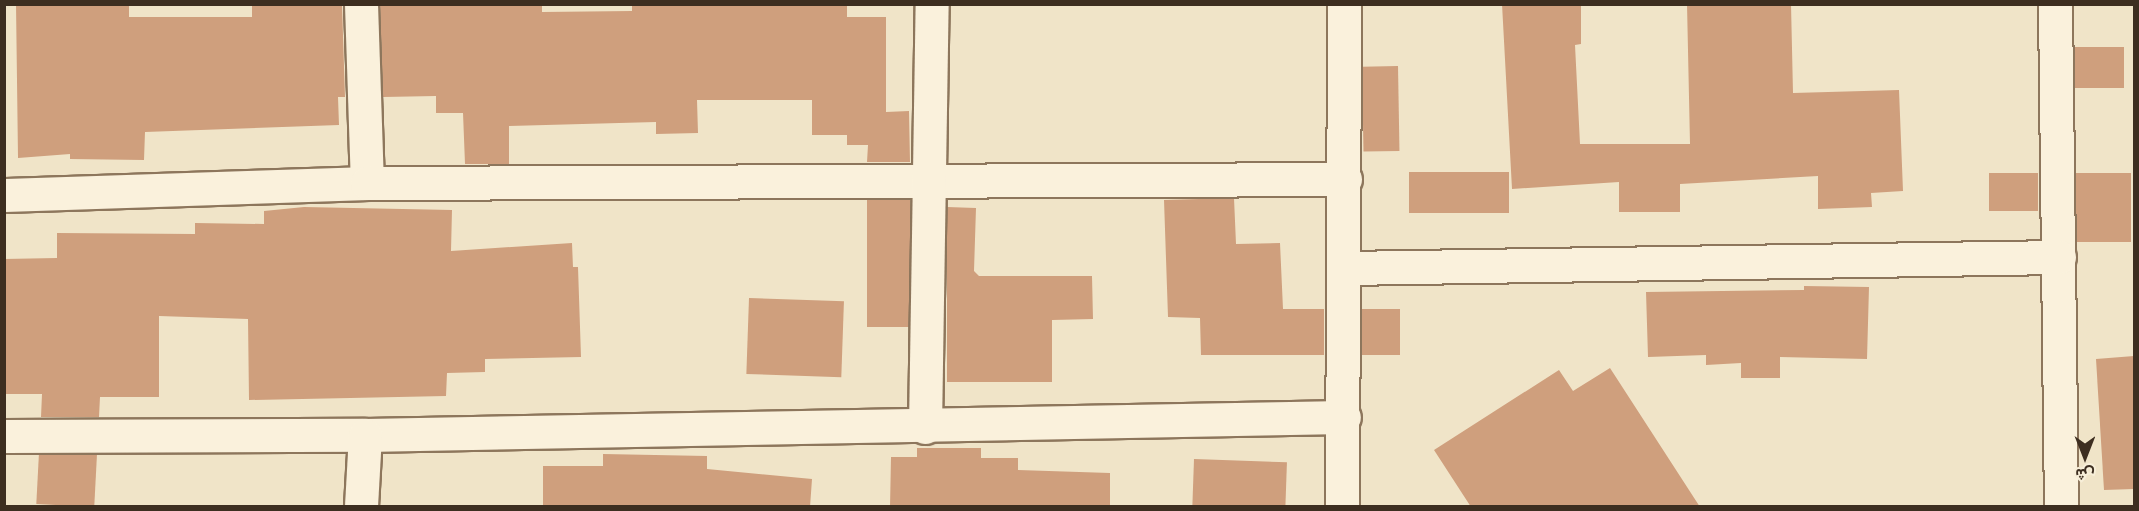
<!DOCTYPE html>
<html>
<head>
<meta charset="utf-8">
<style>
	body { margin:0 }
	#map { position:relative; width:2139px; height:511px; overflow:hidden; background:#f0e4c8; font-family:"Noto Serif",Vazirmatn,serif }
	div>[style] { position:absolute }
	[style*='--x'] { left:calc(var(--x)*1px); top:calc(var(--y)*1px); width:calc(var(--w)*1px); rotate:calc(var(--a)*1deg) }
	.building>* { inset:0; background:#cf9f7d; transform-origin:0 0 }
	.roads { filter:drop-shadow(2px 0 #8d765c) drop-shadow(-2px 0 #8d765c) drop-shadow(0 2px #8d765c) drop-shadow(0 -2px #8d765c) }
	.minor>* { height:33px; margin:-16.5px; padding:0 16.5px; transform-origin:16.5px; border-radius:16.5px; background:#faf1dc }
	span { translate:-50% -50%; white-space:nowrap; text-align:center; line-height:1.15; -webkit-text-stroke:5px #f7eed8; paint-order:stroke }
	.frame { position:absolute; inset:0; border:6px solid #3d2e20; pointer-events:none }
	.north { position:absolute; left:2055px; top:427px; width:60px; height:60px; -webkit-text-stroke:4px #f7eed8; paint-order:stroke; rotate:180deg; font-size:16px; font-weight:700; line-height:24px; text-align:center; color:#3d2e20 }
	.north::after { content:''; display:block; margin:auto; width:21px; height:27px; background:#3d2e20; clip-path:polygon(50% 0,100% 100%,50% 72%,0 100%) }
</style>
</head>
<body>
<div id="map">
	<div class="building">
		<div style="clip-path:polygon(16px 4px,129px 4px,129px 17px,252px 17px,252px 4px,342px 4px,345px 97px,338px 97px,339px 125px,145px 132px,144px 160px,70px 159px,70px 154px,18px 158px)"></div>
		<div style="clip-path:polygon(380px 4px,542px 4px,542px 12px,632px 11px,632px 4px,847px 4px,847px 17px,886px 17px,886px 112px,909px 111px,910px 162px,867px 162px,868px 145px,847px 145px,847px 135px,812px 135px,812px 100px,697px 100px,698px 133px,656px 134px,656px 122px,509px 126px,509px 164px,465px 164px,463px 113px,436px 113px,436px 96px,383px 97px)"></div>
		<div style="clip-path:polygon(1502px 4px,1581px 4px,1581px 44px,1575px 45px,1580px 144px,1690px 144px,1687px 4px,1791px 4px,1793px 93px,1899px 90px,1903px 191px,1871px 193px,1872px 207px,1818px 209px,1818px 176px,1680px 184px,1680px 212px,1619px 212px,1619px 182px,1512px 189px)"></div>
		<div style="left:2075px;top:47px;width:49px;height:41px"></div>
		<div style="left:1398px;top:66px;width:85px;height:36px;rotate:89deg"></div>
		<div style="left:1509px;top:172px;width:41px;height:100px;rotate:90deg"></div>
		<div style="left:1989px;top:173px;width:49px;height:38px"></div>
		<div style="left:2076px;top:173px;width:55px;height:69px"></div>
		<div style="clip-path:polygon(1234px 198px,1236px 244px,1280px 243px,1283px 309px,1324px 309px,1324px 355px,1201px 355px,1200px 318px,1168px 317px,1164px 200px)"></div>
		<div style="left:867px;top:200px;width:43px;height:127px"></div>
		<div style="clip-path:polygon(304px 207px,452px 210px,451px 251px,572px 243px,573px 267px,578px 267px,581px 357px,485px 359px,485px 372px,447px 373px,446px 396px,249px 400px,248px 319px,159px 316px,159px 397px,100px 397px,99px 417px,41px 417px,42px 394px,4px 394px,4px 259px,57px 258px,57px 233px,195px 234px,195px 223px,264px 224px,264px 211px)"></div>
		<div style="clip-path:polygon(947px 207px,976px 208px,974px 271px,979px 276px,1092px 276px,1093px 319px,1052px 320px,1052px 382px,947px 382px)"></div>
		<div style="clip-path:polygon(1804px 286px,1869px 287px,1867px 359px,1780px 357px,1780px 378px,1741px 378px,1741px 363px,1706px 365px,1706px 355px,1648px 357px,1646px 292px,1804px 290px)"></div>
		<div style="left:749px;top:298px;width:95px;height:76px;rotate:2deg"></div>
		<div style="left:1362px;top:309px;width:38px;height:46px"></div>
		<div style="clip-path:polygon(2134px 356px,2134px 489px,2104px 490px,2096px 359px)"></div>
		<div style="clip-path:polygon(1610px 368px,1700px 507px,1471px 507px,1434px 450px,1559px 370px,1573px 391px)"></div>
		<div style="clip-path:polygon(917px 448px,981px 448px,981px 458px,1018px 458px,1018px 470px,1110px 473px,1110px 507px,890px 507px,891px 457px,917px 457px)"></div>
		<div style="left:97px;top:454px;width:53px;height:58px;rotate:93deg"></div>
		<div style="clip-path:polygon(603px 454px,707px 456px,707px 469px,812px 479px,810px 507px,543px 507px,543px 466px,603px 466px)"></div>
		<div style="left:1194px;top:459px;width:93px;height:48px;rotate:2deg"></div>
	</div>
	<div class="roads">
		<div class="minor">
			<div style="--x:361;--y:4;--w:179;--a:88.1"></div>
			<div style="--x:2055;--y:4;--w:502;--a:89.32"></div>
			<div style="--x:4;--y:195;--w:363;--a:-1.9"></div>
			<div style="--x:367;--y:183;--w:978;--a:-0.23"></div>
			<div style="--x:1344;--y:268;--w:715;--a:-0.88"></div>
			<div style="--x:925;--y:427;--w:423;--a:-89.1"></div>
			<div style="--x:4;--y:436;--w:361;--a:-0.2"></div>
			<div style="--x:365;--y:435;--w:979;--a:-1.05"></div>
			<div style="--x:361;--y:506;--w:71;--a:-86.8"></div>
			<div style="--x:1342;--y:506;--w:502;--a:-89.77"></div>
		</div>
	</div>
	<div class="frame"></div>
	<div class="north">ش</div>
</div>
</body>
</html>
